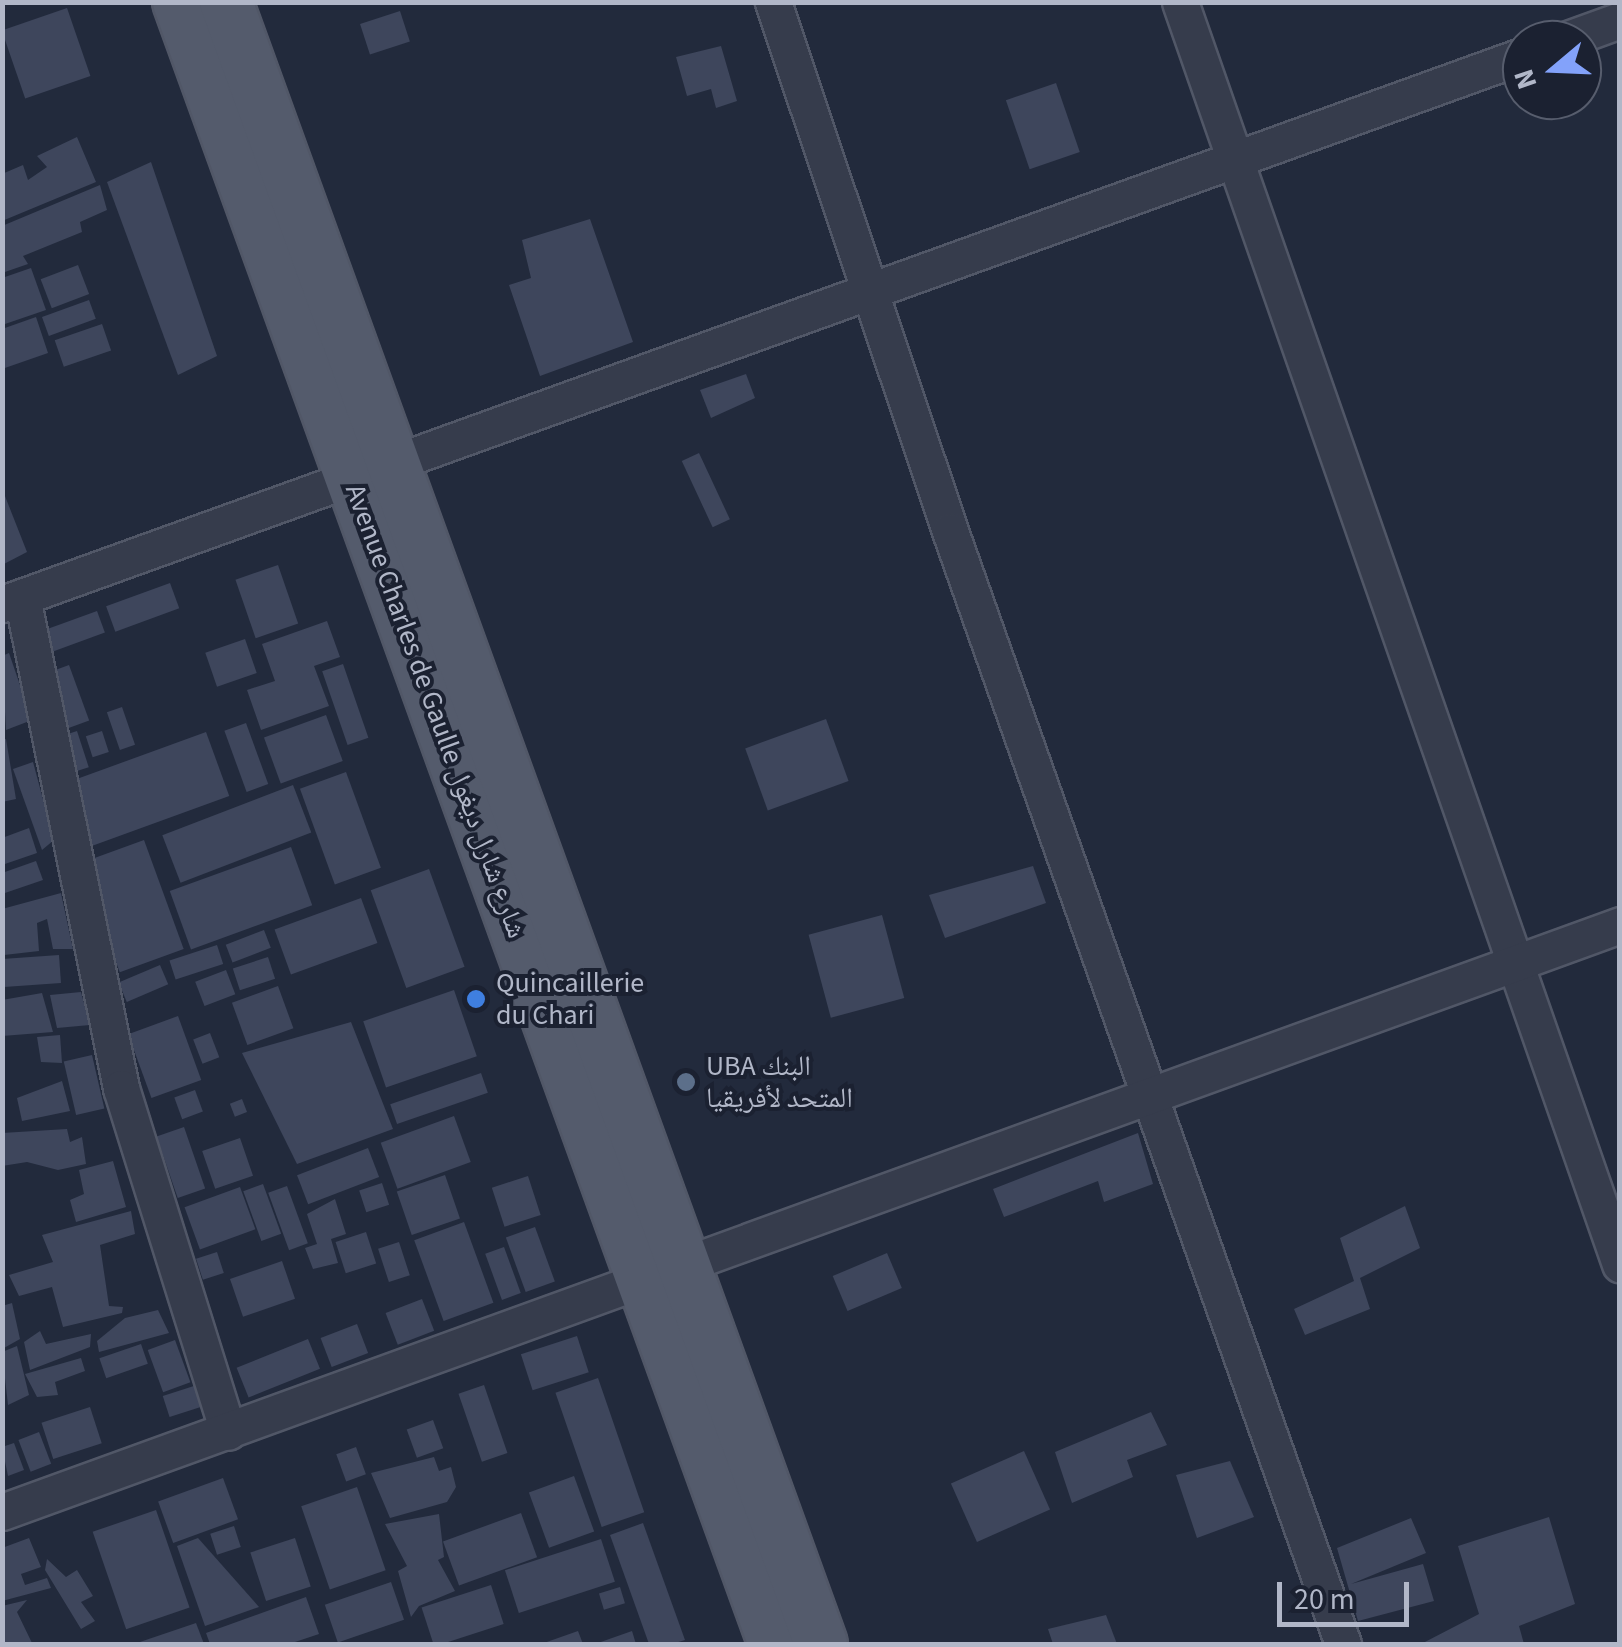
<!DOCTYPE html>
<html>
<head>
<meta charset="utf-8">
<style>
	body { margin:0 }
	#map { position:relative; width:1622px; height:1647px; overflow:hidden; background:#222a3c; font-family:"Source Sans 3","Noto Naskh Arabic",sans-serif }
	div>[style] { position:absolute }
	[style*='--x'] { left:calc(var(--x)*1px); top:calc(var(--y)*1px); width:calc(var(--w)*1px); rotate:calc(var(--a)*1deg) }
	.building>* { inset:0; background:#3e465c; transform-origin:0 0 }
	.roads { filter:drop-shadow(2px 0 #515767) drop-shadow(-2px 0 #515767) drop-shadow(0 2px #515767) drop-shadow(0 -2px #515767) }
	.minor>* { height:35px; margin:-17.5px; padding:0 17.5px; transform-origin:17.5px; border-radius:17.5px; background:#363c4c }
	.primary>* { height:52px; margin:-26px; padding:0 26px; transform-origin:26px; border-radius:26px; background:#545b6c }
	.dots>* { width:28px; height:28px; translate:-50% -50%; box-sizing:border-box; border:5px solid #1b2131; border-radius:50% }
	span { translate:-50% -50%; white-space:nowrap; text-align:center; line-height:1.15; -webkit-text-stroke:8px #1b2131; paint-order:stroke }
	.street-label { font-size:28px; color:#b1b7c8 }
	.poi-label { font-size:28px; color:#b1b7c8 }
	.left { translate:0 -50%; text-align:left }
	.frame { position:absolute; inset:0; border:5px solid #b1b7c8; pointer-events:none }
	.north { position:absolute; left:1502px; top:20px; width:100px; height:100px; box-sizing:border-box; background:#1b2131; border:2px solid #575d6d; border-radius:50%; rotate:251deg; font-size:28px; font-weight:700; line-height:40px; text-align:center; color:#b1b7c8 }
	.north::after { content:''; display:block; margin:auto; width:35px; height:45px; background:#83a2fa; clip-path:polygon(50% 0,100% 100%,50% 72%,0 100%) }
	.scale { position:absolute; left:1277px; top:1582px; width:132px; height:45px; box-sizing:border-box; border:5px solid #b1b7c8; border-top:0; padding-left:12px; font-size:30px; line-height:35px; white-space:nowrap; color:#b1b7c8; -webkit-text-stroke:8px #1b2131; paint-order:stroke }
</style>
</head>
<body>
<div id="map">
	<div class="building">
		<div style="left:67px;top:8px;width:72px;height:69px;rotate:71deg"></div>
		<div style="left:400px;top:11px;width:32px;height:42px;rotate:72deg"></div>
		<div style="clip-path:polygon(721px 46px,737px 101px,716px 108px,711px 89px,687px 96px,676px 57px)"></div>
		<div style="left:1056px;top:83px;width:73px;height:53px;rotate:71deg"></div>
		<div style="clip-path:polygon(77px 137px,96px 182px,2px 221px,2px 174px,23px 165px,28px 180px,47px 167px,37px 156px)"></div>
		<div style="clip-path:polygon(151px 162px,217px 356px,178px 375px,107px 182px)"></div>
		<div style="clip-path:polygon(100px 185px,107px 210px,80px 222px,82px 232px,23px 256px,28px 264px,2px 273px,2px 226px)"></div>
		<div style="clip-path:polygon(590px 219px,633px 342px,540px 376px,509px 285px,531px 278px,522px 240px)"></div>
		<div style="left:78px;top:265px;width:31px;height:40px;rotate:69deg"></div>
		<div style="clip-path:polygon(31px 268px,46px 310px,5px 324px,2px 278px)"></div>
		<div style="left:89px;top:300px;width:20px;height:50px;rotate:70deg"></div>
		<div style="clip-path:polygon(36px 317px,48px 353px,2px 369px,2px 329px)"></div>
		<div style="left:102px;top:324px;width:28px;height:50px;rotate:71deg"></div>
		<div style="clip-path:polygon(746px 374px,755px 398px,711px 418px,700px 390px)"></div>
		<div style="left:699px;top:453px;width:73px;height:19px;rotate:65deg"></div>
		<div style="clip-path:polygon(3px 491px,27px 552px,2px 565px,2px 492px)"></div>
		<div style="left:278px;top:565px;width:62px;height:45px;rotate:71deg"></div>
		<div style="left:170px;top:583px;width:27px;height:68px;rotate:70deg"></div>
		<div style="left:97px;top:611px;width:23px;height:66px;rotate:70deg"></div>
		<div style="clip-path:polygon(327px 621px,340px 657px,314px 666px,329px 706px,261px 730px,247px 690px,275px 681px,262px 644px)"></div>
		<div style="left:245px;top:639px;width:36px;height:42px;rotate:71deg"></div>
		<div style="clip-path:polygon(9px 653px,32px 720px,6px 730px,2px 656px)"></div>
		<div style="left:343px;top:664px;width:78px;height:22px;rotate:71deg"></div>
		<div style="left:69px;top:665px;width:59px;height:32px;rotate:70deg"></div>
		<div style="left:122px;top:707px;width:40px;height:16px;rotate:71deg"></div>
		<div style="left:326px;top:715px;width:49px;height:66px;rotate:70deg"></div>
		<div style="left:826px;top:719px;width:66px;height:86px;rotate:70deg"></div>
		<div style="left:246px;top:723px;width:65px;height:23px;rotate:70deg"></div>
		<div style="left:77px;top:731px;width:38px;height:24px;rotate:72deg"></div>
		<div style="left:102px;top:731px;width:22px;height:17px;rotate:72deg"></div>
		<div style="left:206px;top:732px;width:68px;height:150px;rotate:70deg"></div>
		<div style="clip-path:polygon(6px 739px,16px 799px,2px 802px,2px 740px)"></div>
		<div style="clip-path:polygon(33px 762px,54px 840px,42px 850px,13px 769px)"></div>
		<div style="left:346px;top:772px;width:102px;height:49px;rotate:70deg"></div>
		<div style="left:293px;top:785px;width:51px;height:140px;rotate:69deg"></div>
		<div style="clip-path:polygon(29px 828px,37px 853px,2px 865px,2px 838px)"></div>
		<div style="left:144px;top:840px;width:116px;height:68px;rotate:70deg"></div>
		<div style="left:291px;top:847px;width:62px;height:129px;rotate:70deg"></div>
		<div style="clip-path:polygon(36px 861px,43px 880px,2px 894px,2px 873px)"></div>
		<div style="clip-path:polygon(1033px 866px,1046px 903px,945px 938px,929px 895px)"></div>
		<div style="left:429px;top:869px;width:104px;height:62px;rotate:70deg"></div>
		<div style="clip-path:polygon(61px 893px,73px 949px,53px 949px,47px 919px,37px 923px,39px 951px,4px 955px,2px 909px)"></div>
		<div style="left:361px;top:898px;width:48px;height:92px;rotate:70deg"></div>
		<div style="left:882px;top:915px;width:86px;height:76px;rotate:75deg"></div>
		<div style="left:264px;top:930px;width:19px;height:41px;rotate:69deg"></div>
		<div style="left:217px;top:945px;width:20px;height:50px;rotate:72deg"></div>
		<div style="left:59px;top:955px;width:28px;height:57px;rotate:86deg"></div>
		<div style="left:268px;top:957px;width:23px;height:37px;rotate:72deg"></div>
		<div style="left:160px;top:965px;width:21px;height:45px;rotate:67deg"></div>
		<div style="left:226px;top:970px;width:26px;height:33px;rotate:69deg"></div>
		<div style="left:278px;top:986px;width:45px;height:49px;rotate:70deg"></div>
		<div style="left:454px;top:990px;width:70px;height:96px;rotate:71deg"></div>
		<div style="clip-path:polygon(81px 992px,90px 1025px,57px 1028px,50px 995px)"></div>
		<div style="clip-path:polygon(42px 993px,53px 1032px,2px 1036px,2px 1000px)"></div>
		<div style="left:178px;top:1016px;width:68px;height:53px;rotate:70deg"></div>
		<div style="clip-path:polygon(351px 1022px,393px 1129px,297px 1164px,242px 1053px)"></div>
		<div style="left:210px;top:1033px;width:26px;height:18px;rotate:69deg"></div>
		<div style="clip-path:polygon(60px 1035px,62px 1063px,41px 1062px,37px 1037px)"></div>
		<div style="left:92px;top:1055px;width:55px;height:29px;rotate:77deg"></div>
		<div style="left:481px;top:1073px;width:21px;height:96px;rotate:71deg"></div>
		<div style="clip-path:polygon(62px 1081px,70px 1111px,22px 1121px,17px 1098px)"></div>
		<div style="left:195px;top:1090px;width:23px;height:22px;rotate:70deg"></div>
		<div style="left:242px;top:1099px;width:14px;height:13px;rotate:69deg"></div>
		<div style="left:454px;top:1116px;width:49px;height:78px;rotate:70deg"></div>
		<div style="left:184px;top:1127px;width:65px;height:29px;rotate:71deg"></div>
		<div style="clip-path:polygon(67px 1129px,70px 1142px,82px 1137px,86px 1164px,58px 1170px,27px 1162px,2px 1166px,2px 1133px)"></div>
		<div style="clip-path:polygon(1138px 1133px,1153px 1184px,1104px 1202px,1098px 1181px,1004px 1217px,993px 1189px)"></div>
		<div style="left:240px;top:1138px;width:40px;height:40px;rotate:71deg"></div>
		<div style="left:368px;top:1148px;width:31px;height:76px;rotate:69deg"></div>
		<div style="clip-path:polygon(113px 1161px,126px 1207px,76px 1222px,70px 1200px,84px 1194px,79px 1170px)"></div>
		<div style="left:445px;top:1175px;width:46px;height:51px;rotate:71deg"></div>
		<div style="left:528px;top:1176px;width:41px;height:38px;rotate:72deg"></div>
		<div style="left:382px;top:1183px;width:23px;height:24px;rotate:72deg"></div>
		<div style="left:263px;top:1184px;width:53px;height:21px;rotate:70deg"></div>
		<div style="left:287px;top:1186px;width:61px;height:20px;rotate:70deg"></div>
		<div style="left:240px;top:1187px;width:45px;height:59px;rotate:70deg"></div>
		<div style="clip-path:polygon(335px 1199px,346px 1234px,331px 1239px,338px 1263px,313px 1269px,305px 1248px,317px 1244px,307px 1214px)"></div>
		<div style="clip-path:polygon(1405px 1206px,1420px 1248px,1360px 1278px,1370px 1309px,1305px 1335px,1294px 1309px,1354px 1281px,1340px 1238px)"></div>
		<div style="clip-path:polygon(131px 1211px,135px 1234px,100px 1245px,109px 1306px,123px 1307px,122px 1313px,63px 1327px,52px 1287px,19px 1296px,9px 1275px,53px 1262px,42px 1235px)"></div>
		<div style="left:464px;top:1222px;width:86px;height:53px;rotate:70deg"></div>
		<div style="left:535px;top:1227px;width:58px;height:31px;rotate:70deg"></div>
		<div style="left:366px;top:1232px;width:33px;height:32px;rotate:72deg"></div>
		<div style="left:399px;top:1242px;width:35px;height:22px;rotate:72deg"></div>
		<div style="left:504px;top:1247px;width:49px;height:20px;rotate:70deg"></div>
		<div style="left:217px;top:1252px;width:22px;height:22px;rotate:72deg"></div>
		<div style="left:887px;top:1253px;width:38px;height:59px;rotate:67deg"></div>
		<div style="left:282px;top:1261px;width:40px;height:55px;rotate:71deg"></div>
		<div style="left:422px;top:1299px;width:34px;height:39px;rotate:69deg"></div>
		<div style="clip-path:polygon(12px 1303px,20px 1339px,4px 1348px,2px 1306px)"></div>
		<div style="clip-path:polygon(158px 1310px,169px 1333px,99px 1352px,97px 1341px,125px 1318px)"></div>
		<div style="left:357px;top:1324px;width:31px;height:39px;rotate:69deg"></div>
		<div style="clip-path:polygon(40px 1331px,46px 1344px,91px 1334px,90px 1347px,30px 1370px,24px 1342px)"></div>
		<div style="left:577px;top:1336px;width:38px;height:59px;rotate:72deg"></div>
		<div style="left:308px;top:1339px;width:32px;height:77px;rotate:68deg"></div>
		<div style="left:175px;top:1340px;width:45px;height:29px;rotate:70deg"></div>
		<div style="left:141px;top:1344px;width:21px;height:44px;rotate:71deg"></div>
		<div style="clip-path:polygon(17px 1346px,29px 1395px,8px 1405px,2px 1352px)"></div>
		<div style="clip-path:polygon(81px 1358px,85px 1371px,55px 1382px,58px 1395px,37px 1397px,25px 1374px)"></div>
		<div style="left:598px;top:1378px;width:142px;height:45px;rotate:71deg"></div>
		<div style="left:197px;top:1385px;width:22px;height:36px;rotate:72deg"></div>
		<div style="left:484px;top:1385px;width:72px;height:27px;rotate:71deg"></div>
		<div style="left:90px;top:1407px;width:38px;height:51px;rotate:72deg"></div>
		<div style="clip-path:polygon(1151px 1412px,1167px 1445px,1127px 1460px,1133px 1477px,1072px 1503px,1055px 1452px)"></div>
		<div style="left:433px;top:1420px;width:30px;height:28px;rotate:70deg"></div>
		<div style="left:39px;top:1432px;width:34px;height:22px;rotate:69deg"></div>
		<div style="clip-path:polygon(14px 1443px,24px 1470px,8px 1476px,2px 1447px)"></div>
		<div style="left:356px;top:1447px;width:29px;height:21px;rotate:70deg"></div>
		<div style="left:1024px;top:1451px;width:64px;height:80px;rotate:66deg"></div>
		<div style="clip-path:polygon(434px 1457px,439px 1471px,451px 1467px,456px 1487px,447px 1502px,390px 1518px,371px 1473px)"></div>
		<div style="clip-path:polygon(1230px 1461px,1254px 1517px,1197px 1538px,1176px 1475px)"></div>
		<div style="left:574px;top:1476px;width:59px;height:48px;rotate:70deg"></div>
		<div style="left:223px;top:1478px;width:44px;height:69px;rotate:70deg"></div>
		<div style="left:357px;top:1487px;width:88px;height:59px;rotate:71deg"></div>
		<div style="left:156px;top:1510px;width:103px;height:67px;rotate:71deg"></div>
		<div style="left:521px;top:1513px;width:47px;height:83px;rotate:70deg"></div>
		<div style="clip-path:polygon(439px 1514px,444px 1557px,438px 1560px,455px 1591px,419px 1606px,411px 1617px,398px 1571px,407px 1566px,385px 1524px)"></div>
		<div style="clip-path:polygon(1549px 1517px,1575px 1604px,1519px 1626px,1524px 1644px,1421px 1644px,1479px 1614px,1458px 1546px)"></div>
		<div style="clip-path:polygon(1411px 1518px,1426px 1553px,1351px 1584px,1423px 1564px,1434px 1601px,1358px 1621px,1337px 1548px)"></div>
		<div style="clip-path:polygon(643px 1523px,685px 1640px,672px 1644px,649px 1644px,610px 1535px)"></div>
		<div style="left:234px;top:1526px;width:22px;height:25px;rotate:72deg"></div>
		<div style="clip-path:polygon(29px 1538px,41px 1567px,21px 1574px,25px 1585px,47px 1578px,51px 1588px,2px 1601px,2px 1548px)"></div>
		<div style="clip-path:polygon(198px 1538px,259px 1607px,205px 1626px,177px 1546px)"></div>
		<div style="left:295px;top:1538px;width:51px;height:47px;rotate:72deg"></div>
		<div style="left:601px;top:1539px;width:45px;height:101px;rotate:72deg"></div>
		<div style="clip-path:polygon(47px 1559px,66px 1577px,77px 1570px,93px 1596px,81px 1602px,95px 1621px,81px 1629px,45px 1570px)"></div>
		<div style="left:391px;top:1582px;width:40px;height:70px;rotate:71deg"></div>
		<div style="left:491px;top:1585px;width:41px;height:73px;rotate:72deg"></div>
		<div style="left:620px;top:1587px;width:17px;height:22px;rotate:73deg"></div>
		<div style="clip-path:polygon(306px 1597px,319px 1634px,289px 1644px,210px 1644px,206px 1633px)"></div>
		<div style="clip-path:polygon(27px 1600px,17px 1612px,32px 1643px,2px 1644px,2px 1606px)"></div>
		<div style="clip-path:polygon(1106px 1615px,1117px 1644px,1053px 1644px,1048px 1629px)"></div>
		<div style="clip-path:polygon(196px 1623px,204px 1644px,134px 1644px)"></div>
		<div style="clip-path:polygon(578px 1631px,583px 1644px,541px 1644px)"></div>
		<div style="clip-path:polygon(632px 1631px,636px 1644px,595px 1644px)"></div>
	</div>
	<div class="roads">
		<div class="minor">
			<div style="--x:773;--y:2;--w:558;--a:71.5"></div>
			<div style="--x:950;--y:531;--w:1180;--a:70.55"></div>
			<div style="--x:1180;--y:2;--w:1337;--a:70.78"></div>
			<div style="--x:1565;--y:40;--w:59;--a:-20"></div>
			<div style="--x:22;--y:597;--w:501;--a:78.6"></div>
			<div style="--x:121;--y:1088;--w:360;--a:72.7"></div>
			<div style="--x:2;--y:604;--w:1616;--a:-19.83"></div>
			<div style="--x:2;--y:1512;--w:1721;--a:-19.94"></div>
		</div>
		<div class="primary">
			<div style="--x:179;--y:2;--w:1747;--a:70.05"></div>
			<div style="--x:226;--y:2;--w:1746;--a:70.08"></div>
		</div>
	</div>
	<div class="dots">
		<div style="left:476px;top:999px;background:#3f7fe0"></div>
		<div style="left:686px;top:1082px;background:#5c6f8a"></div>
	</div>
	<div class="street-label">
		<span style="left:436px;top:711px;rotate:70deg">Avenue Charles de Gaulle شارع شارل ديغول</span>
	</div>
	<div class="poi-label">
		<span class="left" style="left:496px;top:999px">Quincaillerie<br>du Chari</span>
		<span class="left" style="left:706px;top:1082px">UBA البنك<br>المتحد لأفريقيا</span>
	</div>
	<div class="frame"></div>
	<div class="north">N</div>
	<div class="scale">20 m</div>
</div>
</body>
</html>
